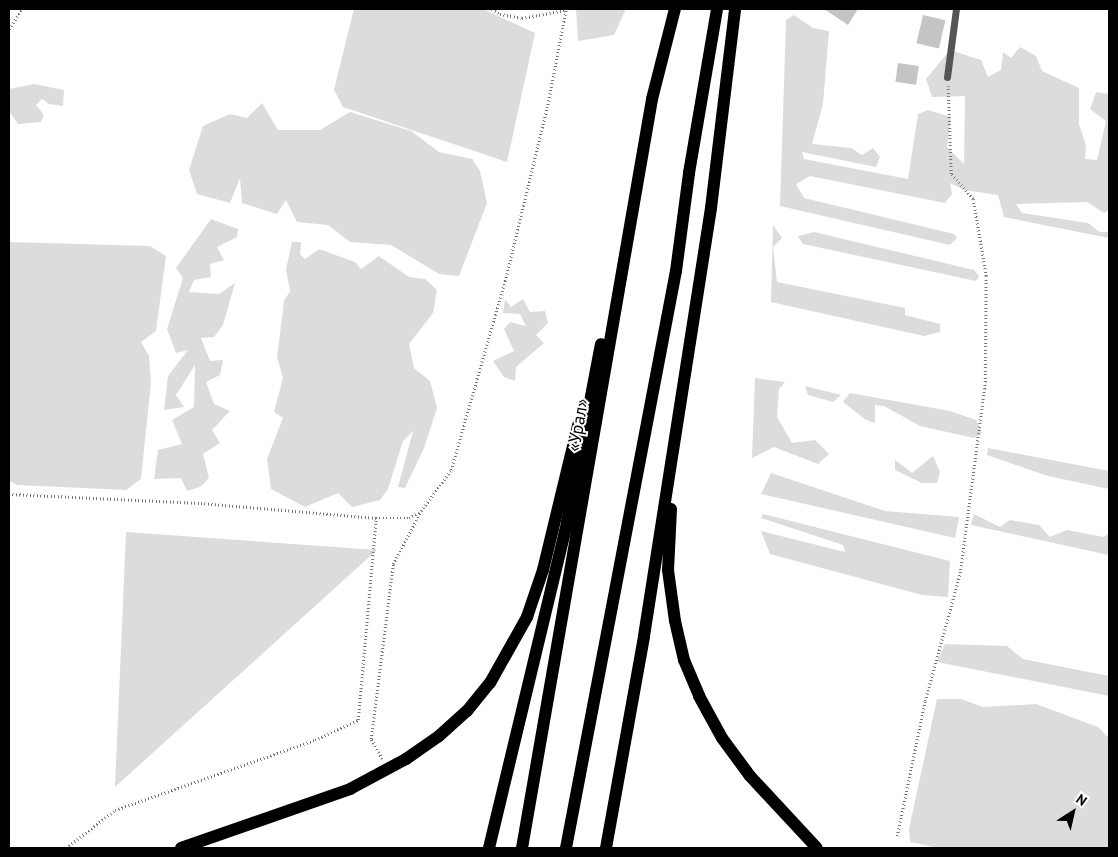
<!DOCTYPE html>
<html>
<head>
<meta charset="utf-8">
<style>
	body { margin:0 }
	#map { position:relative; width:1118px; height:857px; overflow:hidden; background:#fff; font-family:"PT Sans",sans-serif }
	div>[style] { position:absolute }
	[style*='--x'] { left:calc(var(--x)*1px); top:calc(var(--y)*1px); width:calc(var(--w)*1px); rotate:calc(var(--a)*1deg) }
	.green>* { inset:0; background:#dcdcdc }
	.building>* { inset:0; background:#c4c4c4; transform-origin:0 0 }
	.path>* { height:2.5px; margin-top:-1.25px; transform-origin:0; background:repeating-linear-gradient(90deg,#777 0 1px,transparent 0 3.5px) }
	.lane>* { height:7px; margin:-3.5px; padding:0 3.5px; transform-origin:3.5px; border-radius:3.5px; background:#555 }
	.primary>* { height:12px; margin:-6px; padding:0 6px; transform-origin:6px; border-radius:6px; background:#000 }
	span { translate:-50% -50%; white-space:nowrap; text-align:center; line-height:1.15; -webkit-text-stroke:4px #fff; paint-order:stroke }
	.street-label { font-size:18px; color:#000 }
	.frame { position:absolute; inset:0; border:10px solid #000; pointer-events:none }
	.north { position:absolute; left:1048px; top:787px; width:50px; height:50px; -webkit-text-stroke:4px #fff; paint-order:stroke; rotate:35deg; font-size:14px; font-weight:700; line-height:20px; text-align:center; color:#000 }
	.north::after { content:''; display:block; margin:auto; width:18px; height:22px; background:#000; clip-path:polygon(50% 0,100% 100%,50% 72%,0 100%) }
</style>
</head>
<body>
<div id="map">
	<div class="green">
		<div style="clip-path:polygon(354px 9px,483px 9px,535px 33px,507px 162px,343px 107px,334px 90px)"></div>
		<div style="clip-path:polygon(576px 9px,626px 9px,614px 35px,578px 41px)"></div>
		<div style="clip-path:polygon(794px 15px,813px 28px,829px 31px,823px 104px,812px 144px,851px 148px,862px 155px,873px 148px,880px 157px,876px 167px,802px 152px,804px 159px,908px 179px,918px 114px,928px 110px,951px 117px,947px 147px,964px 164px,965px 96px,932px 97px,926px 79px,950px 50px,981px 60px,988px 77px,1001px 70px,1003px 52px,1011px 58px,1020px 47px,1036px 56px,1042px 71px,1079px 88px,1079px 124px,1086px 145px,1085px 159px,1097px 160px,1106px 121px,1090px 109px,1096px 92px,1109px 94px,1109px 210px,1104px 213px,1087px 202px,1016px 204px,1022px 213px,1088px 223px,1100px 232px,1109px 232px,1109px 238px,1004px 217px,998px 195px,964px 190px,950px 183px,952px 194px,945px 203px,810px 176px,796px 184px,804px 198px,954px 234px,957px 238px,950px 245px,780px 206px,786px 20px)"></div>
		<div style="clip-path:polygon(34px 84px,64px 90px,63px 106px,49px 104px,42px 99px,36px 105px,44px 115px,41px 122px,18px 124px,9px 111px,9px 89px)"></div>
		<div style="clip-path:polygon(262px 103px,278px 130px,320px 130px,350px 112px,411px 131px,439px 152px,472px 159px,480px 171px,487px 203px,459px 276px,439px 274px,391px 245px,350px 242px,328px 225px,297px 222px,286px 200px,277px 214px,242px 203px,240px 178px,230px 203px,197px 194px,189px 170px,203px 126px,230px 114px,247px 118px)"></div>
		<div style="clip-path:polygon(211px 219px,238px 229px,237px 237px,217px 247px,224px 260px,210px 264px,211px 277px,194px 280px,189px 292px,219px 294px,235px 283px,223px 325px,214px 337px,201px 338px,210px 361px,223px 360px,220px 375px,206px 382px,214px 404px,230px 411px,212px 430px,220px 443px,203px 454px,209px 478px,200px 487px,187px 491px,181px 478px,154px 479px,158px 450px,182px 444px,172px 420px,194px 407px,195px 365px,176px 395px,184px 407px,164px 410px,168px 376px,188px 350px,176px 353px,167px 329px,183px 278px,176px 268px)"></div>
		<div style="clip-path:polygon(773px 225px,782px 238px,773px 247px,777px 282px,905px 308px,905px 315px,940px 324px,940px 332px,924px 336px,771px 302px)"></div>
		<div style="clip-path:polygon(814px 232px,974px 270px,979px 276px,976px 281px,803px 244px,798px 236px)"></div>
		<div style="clip-path:polygon(9px 242px,150px 246px,166px 256px,156px 331px,141px 342px,149px 356px,151px 382px,141px 479px,126px 490px,17px 485px,9px 481px)"></div>
		<div style="clip-path:polygon(292px 242px,301px 242px,300px 254px,305px 259px,319px 249px,355px 262px,361px 269px,379px 256px,409px 277px,425px 279px,437px 290px,433px 313px,409px 344px,414px 368px,430px 381px,437px 408px,424px 448px,405px 488px,398px 487px,413px 431px,403px 441px,388px 489px,380px 500px,352px 507px,338px 493px,305px 507px,271px 489px,267px 459px,283px 418px,274px 412px,283px 378px,277px 357px,284px 301px,290px 291px,286px 269px)"></div>
		<div style="clip-path:polygon(505px 299px,511px 307px,523px 299px,530px 312px,545px 311px,548px 323px,536px 335px,544px 343px,516px 367px,515px 381px,504px 377px,493px 361px,514px 351px,504px 329px,510px 322px,526px 326px,520px 314px,503px 313px)"></div>
		<div style="clip-path:polygon(755px 378px,785px 382px,779px 389px,777px 417px,792px 443px,815px 440px,829px 454px,818px 464px,774px 447px,752px 458px)"></div>
		<div style="clip-path:polygon(805px 386px,841px 395px,833px 402px,808px 395px)"></div>
		<div style="clip-path:polygon(850px 393px,950px 411px,976px 420px,982px 433px,974px 438px,920px 426px,884px 406px,875px 405px,875px 423px,866px 420px,843px 402px)"></div>
		<div style="clip-path:polygon(988px 448px,1109px 471px,1109px 489px,1048px 476px,987px 455px)"></div>
		<div style="clip-path:polygon(933px 456px,940px 472px,937px 483px,922px 483px,895px 470px,895px 460px,912px 473px)"></div>
		<div style="clip-path:polygon(771px 473px,885px 511px,959px 517px,955px 538px,761px 494px)"></div>
		<div style="clip-path:polygon(763px 514px,950px 561px,948px 597px,922px 595px,770px 554px,761px 531px,845px 552px,843px 545px,761px 518px)"></div>
		<div style="clip-path:polygon(974px 514px,1000px 527px,1010px 520px,1039px 525px,1050px 537px,1067px 530px,1104px 537px,1109px 533px,1109px 555px,971px 525px)"></div>
		<div style="clip-path:polygon(126px 532px,377px 550px,115px 787px)"></div>
		<div style="clip-path:polygon(945px 644px,1007px 646px,1023px 659px,1109px 676px,1109px 696px,937px 662px)"></div>
		<div style="clip-path:polygon(937px 699px,961px 699px,983px 707px,1036px 704px,1098px 727px,1109px 738px,1109px 848px,938px 848px,910px 842px,909px 829px)"></div>
	</div>
	<div class="building">
		<div style="clip-path:polygon(824px 9px,858px 9px,848px 25px)"></div>
		<div style="left:923px;top:15px;width:23px;height:29px;rotate:13deg"></div>
		<div style="left:898px;top:63px;width:21px;height:19px;rotate:8deg"></div>
	</div>
	<div class="path">
		<div style="--x:492;--y:9;--w:9;--a:32"></div>
		<div style="--x:500;--y:14;--w:22;--a:10"></div>
		<div style="--x:522;--y:18;--w:45;--a:-10.3"></div>
		<div style="--x:9;--y:29;--w:24;--a:-57"></div>
		<div style="--x:9;--y:494;--w:192;--a:2.7"></div>
		<div style="--x:201;--y:503;--w:176;--a:4.9"></div>
		<div style="--x:376;--y:518;--w:33;--a:0"></div>
		<div style="--x:409;--y:518;--w:14;--a:-30"></div>
		<div style="--x:421;--y:511;--w:51;--a:-53.8"></div>
		<div style="--x:451;--y:470;--w:197;--a:-74.1"></div>
		<div style="--x:505;--y:281;--w:178;--a:-76.4"></div>
		<div style="--x:547;--y:108;--w:101;--a:-79.1"></div>
		<div style="--x:382;--y:759;--w:23;--a:-119"></div>
		<div style="--x:371;--y:739;--w:176;--a:-82.8"></div>
		<div style="--x:393;--y:564;--w:58;--a:-62.1"></div>
		<div style="--x:897;--y:836;--w:138;--a:-78.3"></div>
		<div style="--x:925;--y:701;--w:133;--a:-74.7"></div>
		<div style="--x:960;--y:573;--w:193;--a:-82.5"></div>
		<div style="--x:985;--y:382;--w:106;--a:-89.5"></div>
		<div style="--x:986;--y:276;--w:78;--a:-99.6"></div>
		<div style="--x:973;--y:199;--w:33;--a:-131"></div>
		<div style="--x:951;--y:174;--w:88;--a:-92"></div>
		<div style="--x:66;--y:848;--w:62;--a:-37.8"></div>
		<div style="--x:115;--y:810;--w:212;--a:-19.3"></div>
		<div style="--x:315;--y:740;--w:47;--a:-24.9"></div>
		<div style="--x:358;--y:720;--w:203;--a:-84.9"></div>
	</div>
	<div class="lane">
		<div style="--x:947;--y:77;--w:69;--a:-82.5"></div>
	</div>
	<div class="primary">
		<div style="--x:671;--y:509;--w:61;--a:92.8"></div>
		<div style="--x:668;--y:570;--w:51;--a:82.2"></div>
		<div style="--x:675;--y:621;--w:40;--a:77"></div>
		<div style="--x:684;--y:660;--w:39;--a:67"></div>
		<div style="--x:699;--y:696;--w:48;--a:61.3"></div>
		<div style="--x:722;--y:738;--w:47;--a:53.6"></div>
		<div style="--x:750;--y:776;--w:98;--a:47.1"></div>
		<div style="--x:181;--y:848;--w:179;--a:-19.2"></div>
		<div style="--x:350;--y:789;--w:64;--a:-28.2"></div>
		<div style="--x:406;--y:759;--w:40;--a:-34.9"></div>
		<div style="--x:439;--y:736;--w:38;--a:-42"></div>
		<div style="--x:467;--y:711;--w:36;--a:-51"></div>
		<div style="--x:490;--y:683;--w:76;--a:-60.7"></div>
		<div style="--x:527;--y:617;--w:50;--a:-71.2"></div>
		<div style="--x:543;--y:570;--w:149;--a:-76.4"></div>
		<div style="--x:489;--y:848;--w:335;--a:-76.5"></div>
		<div style="--x:567;--y:522;--w:181;--a:-79.2"></div>
		<div style="--x:522;--y:848;--w:760;--a:-80.15"></div>
		<div style="--x:652;--y:99;--w:93;--a:-75.7"></div>
		<div style="--x:566;--y:848;--w:587;--a:-79.21"></div>
		<div style="--x:676;--y:271;--w:99;--a:-82.4"></div>
		<div style="--x:689;--y:173;--w:166;--a:-80.3"></div>
		<div style="--x:606;--y:848;--w:215;--a:-79.8"></div>
		<div style="--x:644;--y:636;--w:433;--a:-81.1"></div>
		<div style="--x:711;--y:208;--w:200;--a:-83.1"></div>
	</div>
	<div class="street-label">
		<span style="left:578px;top:425px;rotate:-80deg">«Урал»</span>
	</div>
	<div class="frame"></div>
	<div class="north">N</div>
</div>
</body>
</html>
